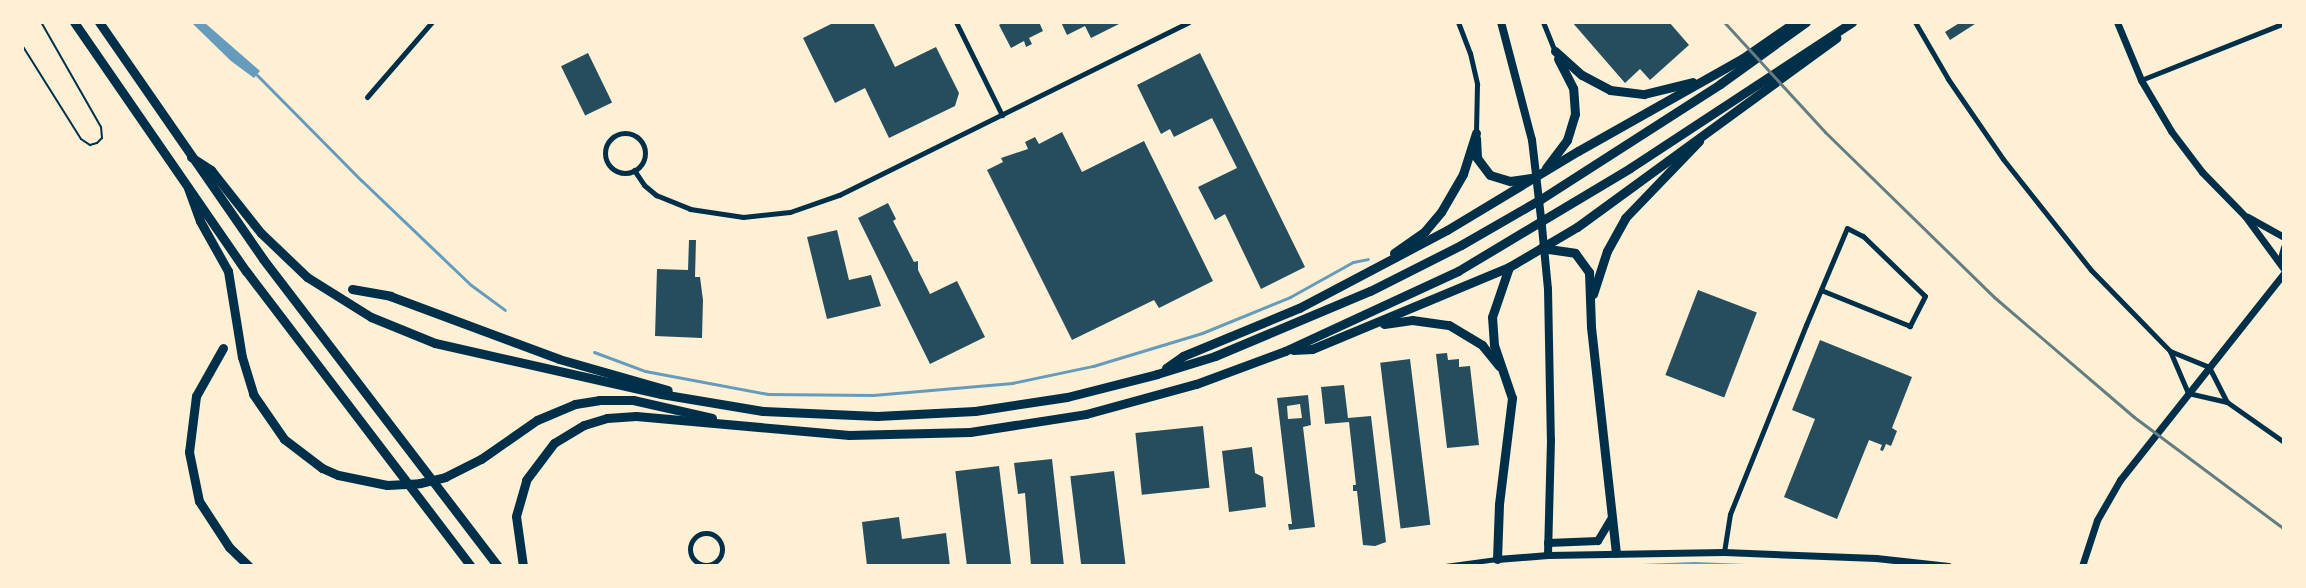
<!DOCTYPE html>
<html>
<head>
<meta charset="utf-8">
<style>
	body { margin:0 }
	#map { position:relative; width:2306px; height:588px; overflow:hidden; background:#fdf0d5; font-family:"PT Sans",sans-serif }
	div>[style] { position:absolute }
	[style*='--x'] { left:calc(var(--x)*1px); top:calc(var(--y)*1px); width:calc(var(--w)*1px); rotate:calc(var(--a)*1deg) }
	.water>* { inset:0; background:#669bbc }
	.stream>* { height:3px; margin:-1.5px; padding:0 1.5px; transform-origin:1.5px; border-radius:1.5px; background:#669bbc }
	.building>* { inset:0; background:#264d5e; transform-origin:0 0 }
	.path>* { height:2px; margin:-1px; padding:0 1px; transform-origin:1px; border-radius:1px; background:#003049 }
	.minor>* { height:5px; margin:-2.5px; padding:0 2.5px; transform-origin:2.5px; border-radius:2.5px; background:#003049 }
	.minor>.ring { margin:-2.5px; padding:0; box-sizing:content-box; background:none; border:5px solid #003049; border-radius:50% }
	.tertiary>* { height:7px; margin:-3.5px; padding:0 3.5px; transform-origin:3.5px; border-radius:3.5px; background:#003049 }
	.secondary>* { height:8px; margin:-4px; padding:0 4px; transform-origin:4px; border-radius:4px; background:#003049 }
	.trunk>* { height:9px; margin:-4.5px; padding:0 4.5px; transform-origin:4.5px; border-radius:4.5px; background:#003049 }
	.rail>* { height:3px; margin:-1.5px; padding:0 1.5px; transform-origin:1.5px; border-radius:1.5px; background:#657d81 }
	span { translate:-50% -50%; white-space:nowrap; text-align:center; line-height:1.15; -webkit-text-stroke:5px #fdf0d5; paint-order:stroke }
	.frame { position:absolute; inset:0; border:24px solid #fdf0d5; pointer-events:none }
</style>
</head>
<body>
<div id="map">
	<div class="water">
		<div style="clip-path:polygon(192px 23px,205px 23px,260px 71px,254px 78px,231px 61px)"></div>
	</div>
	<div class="stream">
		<div style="--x:257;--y:75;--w:148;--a:45.3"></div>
		<div style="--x:361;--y:180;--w:152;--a:43.7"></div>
		<div style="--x:471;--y:285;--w:42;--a:36.3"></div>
		<div style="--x:594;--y:352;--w:54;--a:20.4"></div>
		<div style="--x:645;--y:371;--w:125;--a:10.6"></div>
		<div style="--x:768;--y:394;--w:105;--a:0.5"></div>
		<div style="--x:873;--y:395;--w:140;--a:-4.9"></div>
		<div style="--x:1012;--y:383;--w:83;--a:-11.9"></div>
		<div style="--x:1093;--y:366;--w:114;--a:-16.8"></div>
		<div style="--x:1202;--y:333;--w:95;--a:-22.2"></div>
		<div style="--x:1290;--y:297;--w:72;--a:-29.1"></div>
		<div style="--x:1353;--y:262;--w:15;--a:-11"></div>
		<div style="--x:1615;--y:566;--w:79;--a:-2.2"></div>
		<div style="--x:1694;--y:563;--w:76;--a:2.3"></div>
	</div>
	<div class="building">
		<div style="clip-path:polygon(835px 22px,873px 22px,895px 67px,936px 47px,959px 93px,955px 106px,889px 138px,865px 88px,835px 103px,803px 38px)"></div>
		<div style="clip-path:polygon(1004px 22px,1039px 22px,1043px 31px,1029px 38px,1032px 44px,1026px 47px,1024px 41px,1011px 48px,999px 25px)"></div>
		<div style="clip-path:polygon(1061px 22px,1123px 22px,1091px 38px,1085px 26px,1067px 35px)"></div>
		<div style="clip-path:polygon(1572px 22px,1669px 22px,1689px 45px,1650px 80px,1640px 69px,1625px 83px)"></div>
		<div style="clip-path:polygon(1961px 22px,1978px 22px,1950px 40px,1945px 32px)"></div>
		<div style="left:588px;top:53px;width:55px;height:30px;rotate:64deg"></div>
		<div style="clip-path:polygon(1200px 53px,1305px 267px,1261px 289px,1225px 214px,1215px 220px,1198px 187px,1237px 168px,1212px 118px,1174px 137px,1170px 129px,1161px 134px,1137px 85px)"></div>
		<div style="clip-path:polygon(1062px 132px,1082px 172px,1144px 141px,1213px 281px,1159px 308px,1154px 300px,1072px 340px,987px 170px,1003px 162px,1001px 158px,1028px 149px,1025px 142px,1035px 137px,1039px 144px)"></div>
		<div style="clip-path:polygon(888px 203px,896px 219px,893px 221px,914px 262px,918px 261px,918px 270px,930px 294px,957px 281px,985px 337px,930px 364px,858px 218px)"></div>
		<div style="clip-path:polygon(837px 230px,849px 280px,871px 275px,881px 306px,827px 319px,807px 237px)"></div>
		<div style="clip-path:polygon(689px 240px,696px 240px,695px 277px,700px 277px,703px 300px,702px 338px,655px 336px,657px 269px,688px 270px)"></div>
		<div style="left:1698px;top:290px;width:63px;height:91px;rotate:21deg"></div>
		<div style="clip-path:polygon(1820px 340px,1912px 377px,1892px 428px,1897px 431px,1891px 446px,1886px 444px,1883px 451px,1880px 450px,1882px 445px,1869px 440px,1837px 519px,1784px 497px,1815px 419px,1792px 410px)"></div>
		<div style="clip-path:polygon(1447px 353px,1448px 360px,1459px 359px,1459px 367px,1470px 366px,1479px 445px,1447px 448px,1436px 354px)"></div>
		<div style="left:1410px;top:359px;width:167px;height:30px;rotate:83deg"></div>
		<div style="clip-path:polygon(1344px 385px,1348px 418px,1371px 416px,1386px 542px,1375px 546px,1363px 545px,1357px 491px,1353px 491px,1353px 485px,1356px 485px,1349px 422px,1325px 424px,1321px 387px)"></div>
		<div style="clip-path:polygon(evenodd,1308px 395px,1311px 425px,1303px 427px,1315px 527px,1289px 530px,1288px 524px,1292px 524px,1277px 398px,1308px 395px,1300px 404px,1302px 418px,1288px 419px,1287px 406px,1300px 404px)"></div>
		<div style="left:1203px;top:426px;width:62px;height:68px;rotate:84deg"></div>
		<div style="clip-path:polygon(1252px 447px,1255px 473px,1263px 477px,1266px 507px,1229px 512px,1222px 451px)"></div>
		<div style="clip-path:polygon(1052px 459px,1064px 566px,1031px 566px,1025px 493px,1018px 494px,1014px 463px)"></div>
		<div style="left:999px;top:466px;width:101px;height:44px;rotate:83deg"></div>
		<div style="left:1114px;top:471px;width:96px;height:44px;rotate:83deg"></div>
		<div style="clip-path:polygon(899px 517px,902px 539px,946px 533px,950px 566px,867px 566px,862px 522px)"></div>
	</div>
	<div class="path">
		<div style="--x:22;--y:45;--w:111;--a:57.9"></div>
		<div style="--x:81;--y:139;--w:11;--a:34"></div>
		<div style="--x:90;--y:145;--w:7;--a:-16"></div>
		<div style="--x:97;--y:143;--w:7;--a:-45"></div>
		<div style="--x:102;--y:138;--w:11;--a:-95"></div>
		<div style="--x:101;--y:127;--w:121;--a:-119.7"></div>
	</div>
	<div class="minor">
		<div style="--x:956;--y:22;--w:104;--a:63.7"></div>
		<div style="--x:1458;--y:22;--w:33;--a:69"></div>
		<div style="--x:1470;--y:53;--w:32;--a:77"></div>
		<div style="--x:1477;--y:84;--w:49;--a:91.2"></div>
		<div style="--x:1543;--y:22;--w:31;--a:68"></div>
		<div style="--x:1915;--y:22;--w:66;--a:59.9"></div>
		<div style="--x:1948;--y:79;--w:97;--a:55.5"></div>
		<div style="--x:2003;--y:159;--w:142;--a:51.6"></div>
		<div style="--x:2091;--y:270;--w:113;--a:45.7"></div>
		<div style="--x:2170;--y:351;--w:46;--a:66.8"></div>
		<div style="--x:2188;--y:393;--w:40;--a:13"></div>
		<div style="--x:2227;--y:402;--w:70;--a:35.1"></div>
		<div style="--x:2141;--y:80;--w:154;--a:-21.7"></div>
		<div style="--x:367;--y:97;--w:99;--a:-49.1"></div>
		<div class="ring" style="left:605px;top:133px;width:35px;height:35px"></div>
		<div style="--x:634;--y:170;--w:18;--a:56"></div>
		<div style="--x:644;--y:185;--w:16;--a:40"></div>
		<div style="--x:656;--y:195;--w:37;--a:22"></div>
		<div style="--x:690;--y:209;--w:54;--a:8.6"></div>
		<div style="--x:743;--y:217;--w:47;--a:-6.1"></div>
		<div style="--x:790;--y:212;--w:52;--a:-19.1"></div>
		<div style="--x:839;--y:195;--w:390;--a:-26.3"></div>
		<div style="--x:2170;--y:351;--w:42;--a:22.3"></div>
		<div style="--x:2209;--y:367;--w:39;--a:63"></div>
		<div class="ring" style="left:690px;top:533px;width:27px;height:27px"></div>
		<div style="--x:1724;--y:552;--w:38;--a:-81"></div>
		<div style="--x:1730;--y:514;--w:204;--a:-68.1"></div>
		<div style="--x:1806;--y:325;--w:105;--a:-67.1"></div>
		<div style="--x:1847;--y:228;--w:18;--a:27"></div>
		<div style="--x:1863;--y:236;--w:86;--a:44.1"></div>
		<div style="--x:1925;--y:296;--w:34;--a:117"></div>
		<div style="--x:1910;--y:326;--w:96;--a:-158"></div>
		<div style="--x:1445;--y:566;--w:52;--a:-7.7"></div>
	</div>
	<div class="tertiary">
		<div style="--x:2117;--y:22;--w:63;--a:67.5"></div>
		<div style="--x:2141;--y:80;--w:59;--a:59.5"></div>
		<div style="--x:2171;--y:131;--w:51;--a:52.9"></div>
		<div style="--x:2202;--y:172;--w:62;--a:45.7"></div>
		<div style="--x:2245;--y:216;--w:66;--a:53.7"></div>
		<div style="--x:2248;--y:217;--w:41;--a:29.1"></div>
		<div style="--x:2280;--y:262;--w:16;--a:-75"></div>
		<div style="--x:1497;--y:559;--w:51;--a:-4.5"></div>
		<div style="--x:1548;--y:555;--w:176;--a:-1"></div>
		<div style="--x:1724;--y:552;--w:152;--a:2.3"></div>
		<div style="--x:1876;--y:558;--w:73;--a:6.3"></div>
		<div style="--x:2082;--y:566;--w:48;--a:-71.9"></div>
		<div style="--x:2097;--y:520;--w:46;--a:-60.1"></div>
		<div style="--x:2120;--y:480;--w:264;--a:-51.6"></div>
	</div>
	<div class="secondary">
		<div style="--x:1501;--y:22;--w:122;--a:75.3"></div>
		<div style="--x:1532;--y:140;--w:88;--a:83.4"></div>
		<div style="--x:1542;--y:227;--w:62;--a:84.5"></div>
		<div style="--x:1548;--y:289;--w:151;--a:88.9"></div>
		<div style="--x:1551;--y:440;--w:115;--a:91.5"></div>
		<div style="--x:1548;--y:543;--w:50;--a:-2.3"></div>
		<div style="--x:1598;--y:541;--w:27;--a:-59"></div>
	</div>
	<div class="trunk">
		<div style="--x:74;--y:22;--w:303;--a:55.4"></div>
		<div style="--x:246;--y:271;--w:371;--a:52.7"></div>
		<div style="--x:99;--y:22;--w:288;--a:55.3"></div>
		<div style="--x:263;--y:259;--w:387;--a:52.6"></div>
		<div style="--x:1555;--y:51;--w:36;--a:42"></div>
		<div style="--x:1582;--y:75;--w:32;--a:28"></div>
		<div style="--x:1610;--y:90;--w:34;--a:7"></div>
		<div style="--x:1644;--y:94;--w:50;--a:-13.8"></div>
		<div style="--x:1476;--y:138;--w:20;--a:87"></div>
		<div style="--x:1477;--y:158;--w:21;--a:53"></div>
		<div style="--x:1490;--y:175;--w:21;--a:17"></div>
		<div style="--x:1510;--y:181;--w:21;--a:-8"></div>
		<div style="--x:191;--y:157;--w:24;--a:33"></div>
		<div style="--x:211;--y:170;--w:80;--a:51.6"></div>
		<div style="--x:261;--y:233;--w:64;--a:43.7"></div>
		<div style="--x:307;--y:277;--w:75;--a:32"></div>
		<div style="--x:371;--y:317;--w:69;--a:22.1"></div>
		<div style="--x:435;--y:343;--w:232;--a:12.7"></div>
		<div style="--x:661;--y:394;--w:103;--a:9.5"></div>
		<div style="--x:763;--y:411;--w:114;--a:2.5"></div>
		<div style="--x:877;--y:416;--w:98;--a:-2.9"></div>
		<div style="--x:975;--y:411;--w:93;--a:-8.7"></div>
		<div style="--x:1067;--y:397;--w:93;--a:-14.3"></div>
		<div style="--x:1157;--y:374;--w:61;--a:-17.2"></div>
		<div style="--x:1215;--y:356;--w:168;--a:-22.8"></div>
		<div style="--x:1370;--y:291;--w:102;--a:-26.8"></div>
		<div style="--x:1461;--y:245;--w:92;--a:-29.9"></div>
		<div style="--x:1541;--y:199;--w:213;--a:-32.7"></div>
		<div style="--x:1720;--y:84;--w:106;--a:-35.8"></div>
		<div style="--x:1546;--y:168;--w:35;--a:-53"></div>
		<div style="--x:1567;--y:140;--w:27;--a:-73"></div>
		<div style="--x:1575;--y:114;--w:26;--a:-94"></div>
		<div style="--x:1573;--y:88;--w:33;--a:-117"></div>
		<div style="--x:188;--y:188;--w:35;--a:70"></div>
		<div style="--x:200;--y:221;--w:57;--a:60.8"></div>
		<div style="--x:228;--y:271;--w:87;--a:80.8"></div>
		<div style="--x:242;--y:357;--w:39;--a:73"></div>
		<div style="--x:253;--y:394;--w:55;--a:55.4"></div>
		<div style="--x:284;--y:439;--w:48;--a:37.3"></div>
		<div style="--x:322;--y:468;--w:17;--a:24"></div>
		<div style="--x:338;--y:475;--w:50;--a:11.5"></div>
		<div style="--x:387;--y:485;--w:33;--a:-3"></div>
		<div style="--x:420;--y:483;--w:26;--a:-13"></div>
		<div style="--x:445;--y:477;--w:40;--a:-26.6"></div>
		<div style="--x:481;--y:459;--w:68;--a:-34.9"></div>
		<div style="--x:537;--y:420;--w:41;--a:-22.8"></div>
		<div style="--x:575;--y:404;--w:24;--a:-9"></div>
		<div style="--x:599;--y:400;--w:34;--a:0"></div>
		<div style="--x:633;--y:400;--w:81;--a:12.8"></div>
		<div style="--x:1541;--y:248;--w:34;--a:8"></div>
		<div style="--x:1575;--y:253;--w:24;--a:54"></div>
		<div style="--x:1589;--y:272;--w:55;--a:87.9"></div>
		<div style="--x:1591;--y:327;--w:227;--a:83.7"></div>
		<div style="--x:1394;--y:253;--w:38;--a:-35"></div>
		<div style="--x:1425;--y:231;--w:25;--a:-50"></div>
		<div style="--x:1441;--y:212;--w:44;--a:-59.9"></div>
		<div style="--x:1463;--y:174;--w:43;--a:-72.4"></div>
		<div style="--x:352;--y:289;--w:39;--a:10"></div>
		<div style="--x:390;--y:296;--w:180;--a:20.4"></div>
		<div style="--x:559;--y:359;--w:113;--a:15.9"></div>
		<div style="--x:1593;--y:294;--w:45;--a:-72"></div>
		<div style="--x:1607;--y:251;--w:38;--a:-61"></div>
		<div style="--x:1625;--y:218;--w:107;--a:-46.1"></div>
		<div style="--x:1384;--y:324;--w:28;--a:-8"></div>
		<div style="--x:1412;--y:320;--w:37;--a:8"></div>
		<div style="--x:1449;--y:325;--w:39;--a:31"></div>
		<div style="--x:1482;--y:345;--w:27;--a:51"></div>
		<div style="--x:223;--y:348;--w:55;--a:119.4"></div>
		<div style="--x:196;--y:396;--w:56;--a:97.1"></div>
		<div style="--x:189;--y:452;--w:50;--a:78.5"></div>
		<div style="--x:199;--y:501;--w:55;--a:56.9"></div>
		<div style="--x:229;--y:547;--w:28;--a:44"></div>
		<div style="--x:1293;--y:350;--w:19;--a:-3"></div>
		<div style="--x:1312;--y:349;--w:213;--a:-22.6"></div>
		<div style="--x:1509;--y:267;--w:79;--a:-30.5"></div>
		<div style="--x:1577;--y:227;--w:321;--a:-36.1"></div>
		<div style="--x:1166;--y:368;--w:21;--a:-35"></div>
		<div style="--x:1183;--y:356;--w:126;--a:-22.5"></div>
		<div style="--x:1299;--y:308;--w:167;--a:-27.8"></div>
		<div style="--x:1447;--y:230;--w:153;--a:-31.1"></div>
		<div style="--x:1578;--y:151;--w:189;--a:-29.4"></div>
		<div style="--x:1743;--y:58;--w:63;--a:-34.7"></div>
		<div style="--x:1497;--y:559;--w:55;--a:-87.9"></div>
		<div style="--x:1499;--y:504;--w:107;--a:-83"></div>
		<div style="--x:1512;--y:398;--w:56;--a:-108.8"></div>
		<div style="--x:1494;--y:345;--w:28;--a:-94"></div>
		<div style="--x:1492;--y:317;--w:53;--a:-71.2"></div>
		<div style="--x:523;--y:566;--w:50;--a:-98"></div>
		<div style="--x:516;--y:516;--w:37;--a:-74"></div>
		<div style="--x:526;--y:480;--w:46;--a:-52.9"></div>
		<div style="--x:554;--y:443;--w:35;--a:-31"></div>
		<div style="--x:584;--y:425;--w:24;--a:-17"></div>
		<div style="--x:607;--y:418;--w:29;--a:-4"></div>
		<div style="--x:636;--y:416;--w:214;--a:5.1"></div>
		<div style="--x:849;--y:435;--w:121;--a:-1.4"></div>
		<div style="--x:970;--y:432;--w:117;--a:-8.8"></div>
		<div style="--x:1086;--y:414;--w:114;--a:-15.3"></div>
		<div style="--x:1196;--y:384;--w:95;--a:-20.3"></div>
		<div style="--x:1285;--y:351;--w:191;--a:-24.8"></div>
		<div style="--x:1458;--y:271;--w:200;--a:-30.9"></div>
		<div style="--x:1630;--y:168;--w:266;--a:-33.3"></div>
	</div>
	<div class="rail">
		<div style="--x:1724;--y:22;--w:149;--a:47.4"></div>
		<div style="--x:1825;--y:132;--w:236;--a:44.3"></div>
		<div style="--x:1994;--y:297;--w:184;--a:40.6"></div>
		<div style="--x:2134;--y:417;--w:187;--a:36.7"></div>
	</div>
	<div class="frame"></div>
</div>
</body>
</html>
